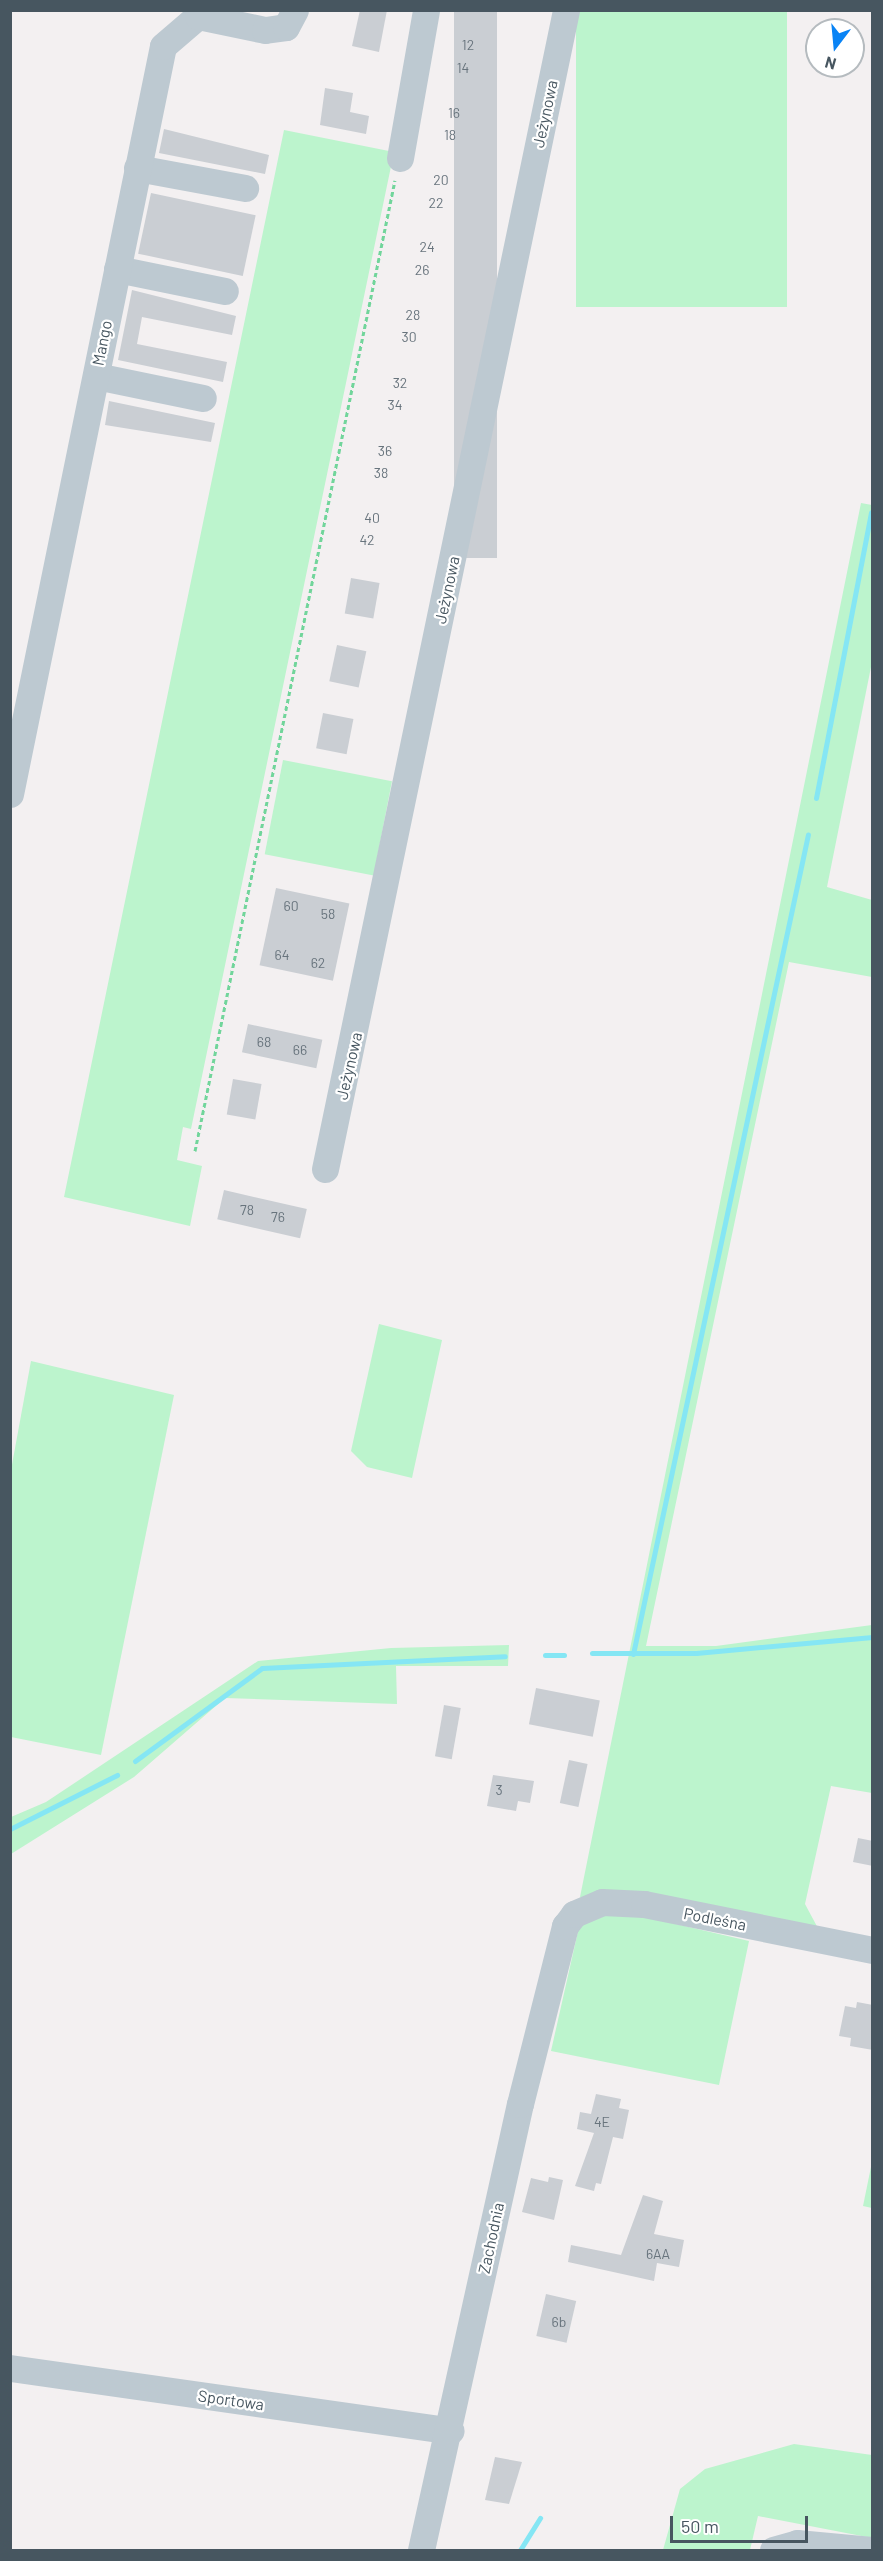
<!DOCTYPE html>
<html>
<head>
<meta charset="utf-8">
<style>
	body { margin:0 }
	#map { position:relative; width:883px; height:2561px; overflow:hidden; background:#f3f0f1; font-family:Barlow,sans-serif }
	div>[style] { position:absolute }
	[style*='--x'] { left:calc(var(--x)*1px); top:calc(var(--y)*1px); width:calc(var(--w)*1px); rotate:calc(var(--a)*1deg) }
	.green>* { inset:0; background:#bcf4cd; transform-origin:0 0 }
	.stream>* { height:5px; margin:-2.5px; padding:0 2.5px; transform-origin:2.5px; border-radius:2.5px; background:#85e6f4 }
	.building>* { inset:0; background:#caced3; transform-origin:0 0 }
	.path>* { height:3px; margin-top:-1.5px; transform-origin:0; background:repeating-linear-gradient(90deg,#71d59b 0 4.5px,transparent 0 7.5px) }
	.minor>* { height:27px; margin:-13.5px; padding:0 13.5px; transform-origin:13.5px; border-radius:13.5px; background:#bdc9d1 }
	span { translate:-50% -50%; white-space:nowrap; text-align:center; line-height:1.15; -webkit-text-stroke:4.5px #fff; paint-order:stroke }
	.number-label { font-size:14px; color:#68747d }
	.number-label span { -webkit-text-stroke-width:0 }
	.street-label { font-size:16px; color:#475660 }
	.frame { position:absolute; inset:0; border:12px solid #475660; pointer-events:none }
	.north { position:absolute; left:805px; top:18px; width:60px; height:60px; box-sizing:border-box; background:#fff; border:2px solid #b5bbbf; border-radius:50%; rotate:196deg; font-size:16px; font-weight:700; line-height:24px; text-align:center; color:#475660 }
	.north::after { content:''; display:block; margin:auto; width:21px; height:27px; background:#0983f5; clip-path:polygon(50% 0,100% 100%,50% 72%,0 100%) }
	.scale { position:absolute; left:670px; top:2516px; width:138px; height:27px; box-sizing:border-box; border:3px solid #475660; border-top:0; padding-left:8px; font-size:18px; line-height:21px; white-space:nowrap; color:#475660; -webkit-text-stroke:4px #fff; paint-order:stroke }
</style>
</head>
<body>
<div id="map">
	<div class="green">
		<div style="left:576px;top:11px;width:211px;height:296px"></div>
		<div style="clip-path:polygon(284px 130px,394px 152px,191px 1129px,183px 1127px,177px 1160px,202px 1166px,190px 1226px,64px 1197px)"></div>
		<div style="clip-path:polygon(861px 503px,872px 505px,872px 662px,827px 887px,872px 900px,872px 977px,789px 962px,646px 1646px,716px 1646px,872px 1625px,872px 1793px,831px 1786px,805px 1904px,820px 1932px,580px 1897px)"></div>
		<div style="left:283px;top:760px;width:111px;height:96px;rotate:11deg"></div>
		<div style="clip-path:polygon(379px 1324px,442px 1340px,412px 1478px,367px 1467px,351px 1451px)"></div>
		<div style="clip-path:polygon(31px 1361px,174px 1395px,101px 1755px,11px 1737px,11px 1470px)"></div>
		<div style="clip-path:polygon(509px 1645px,508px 1666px,396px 1666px,397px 1704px,225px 1698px,134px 1777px,11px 1854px,11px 1817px,46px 1802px,258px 1661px,391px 1648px)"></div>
		<div style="clip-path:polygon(620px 1911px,749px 1941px,719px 2085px,551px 2051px,581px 1918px)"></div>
		<div style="clip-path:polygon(872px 2162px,872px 2208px,863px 2206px)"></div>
		<div style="clip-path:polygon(794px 2444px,872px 2455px,872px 2538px,758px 2516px,750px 2550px,663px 2550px,680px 2489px,705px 2469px)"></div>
	</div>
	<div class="stream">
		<div style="--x:816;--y:798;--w:291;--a:-79.1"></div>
		<div style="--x:592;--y:1653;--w:104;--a:0"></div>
		<div style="--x:696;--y:1653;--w:177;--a:-5.2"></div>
		<div style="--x:633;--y:1654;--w:838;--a:-77.95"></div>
		<div style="--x:545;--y:1655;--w:19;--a:0"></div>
		<div style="--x:135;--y:1761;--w:157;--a:-36.2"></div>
		<div style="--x:262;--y:1668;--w:243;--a:-2.8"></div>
		<div style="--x:10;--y:1829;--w:120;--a:-26.8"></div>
		<div style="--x:520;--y:2550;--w:38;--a:-58"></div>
	</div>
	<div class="building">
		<div style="clip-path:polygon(360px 10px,387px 10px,379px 52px,352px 46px)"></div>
		<div style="left:454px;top:10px;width:43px;height:548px"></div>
		<div style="clip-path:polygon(325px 88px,353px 93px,350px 112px,369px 116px,366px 134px,320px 125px)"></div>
		<div style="clip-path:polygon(164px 129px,269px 155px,265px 174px,159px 153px)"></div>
		<div style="left:151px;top:193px;width:107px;height:62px;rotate:12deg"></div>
		<div style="clip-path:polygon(132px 290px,236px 316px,232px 335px,142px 317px,137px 344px,227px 362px,223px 382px,118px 360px)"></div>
		<div style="clip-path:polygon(109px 401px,215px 423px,211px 442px,105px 425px)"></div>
		<div style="left:351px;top:578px;width:29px;height:36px;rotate:10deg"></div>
		<div style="left:337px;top:645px;width:30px;height:37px;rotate:12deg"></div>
		<div style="left:323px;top:713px;width:31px;height:36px;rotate:11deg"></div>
		<div style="left:276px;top:888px;width:75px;height:79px;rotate:12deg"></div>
		<div style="left:248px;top:1024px;width:76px;height:29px;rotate:12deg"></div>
		<div style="left:233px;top:1079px;width:29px;height:36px;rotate:10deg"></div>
		<div style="left:224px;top:1190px;width:85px;height:30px;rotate:13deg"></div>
		<div style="left:536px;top:1688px;width:65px;height:37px;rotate:11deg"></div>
		<div style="left:444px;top:1705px;width:17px;height:52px;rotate:10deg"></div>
		<div style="left:569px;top:1760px;width:19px;height:44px;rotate:12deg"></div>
		<div style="clip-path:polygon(493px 1775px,534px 1781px,530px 1803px,518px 1801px,516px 1811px,487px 1806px)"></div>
		<div style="clip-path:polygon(858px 1838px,873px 1841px,873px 1866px,853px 1862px)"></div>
		<div style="clip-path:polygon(857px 2002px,873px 2005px,873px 2050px,850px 2046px,851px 2038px,839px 2036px,845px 2006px,856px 2008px)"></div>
		<div style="clip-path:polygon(596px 2094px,621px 2099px,619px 2108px,629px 2110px,623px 2139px,613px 2137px,601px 2184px,596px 2183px,594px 2191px,575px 2186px,594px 2133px,577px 2129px,580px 2112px,591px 2114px)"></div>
		<div style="clip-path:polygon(549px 2177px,563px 2180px,554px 2220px,522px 2212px,531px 2178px,548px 2182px)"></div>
		<div style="clip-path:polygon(643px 2195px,663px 2201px,654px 2234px,684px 2240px,679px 2267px,657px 2263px,654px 2281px,568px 2262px,571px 2245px,621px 2255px)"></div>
		<div style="left:546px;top:2294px;width:31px;height:43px;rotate:13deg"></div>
		<div style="clip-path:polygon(495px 2457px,522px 2462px,509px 2504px,485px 2500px)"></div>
	</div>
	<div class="path">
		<div style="--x:195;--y:1151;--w:991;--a:-78.36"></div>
	</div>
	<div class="minor">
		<div style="--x:400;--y:158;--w:150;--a:-80"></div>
		<div style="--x:137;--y:168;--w:110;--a:10.5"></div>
		<div style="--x:117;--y:269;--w:110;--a:11.5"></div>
		<div style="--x:96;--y:376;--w:109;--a:11.6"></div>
		<div style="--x:10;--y:794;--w:763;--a:-78.44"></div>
		<div style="--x:163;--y:46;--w:46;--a:-40.6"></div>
		<div style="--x:198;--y:16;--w:68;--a:11.8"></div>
		<div style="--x:265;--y:30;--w:21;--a:-8"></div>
		<div style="--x:286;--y:27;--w:19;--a:-62"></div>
		<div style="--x:325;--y:1169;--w:1184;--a:-78.25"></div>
		<div style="--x:10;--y:2368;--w:445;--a:8.1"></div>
		<div style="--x:421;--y:2550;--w:457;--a:-77.5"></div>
		<div style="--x:520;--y:2104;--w:184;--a:-75.8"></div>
		<div style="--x:565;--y:1926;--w:15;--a:-53"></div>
		<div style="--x:574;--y:1914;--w:30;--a:-23"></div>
		<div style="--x:602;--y:1902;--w:42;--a:2.7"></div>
		<div style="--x:644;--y:1904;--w:233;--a:11.4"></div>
		<div style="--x:773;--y:2550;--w:25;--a:-16"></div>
		<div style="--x:797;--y:2543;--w:75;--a:5.3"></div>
	</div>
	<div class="number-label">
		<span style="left:468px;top:45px">12</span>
		<span style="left:463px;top:68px">14</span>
		<span style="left:454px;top:113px">16</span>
		<span style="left:450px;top:135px">18</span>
		<span style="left:441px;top:180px">20</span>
		<span style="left:436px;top:203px">22</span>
		<span style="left:427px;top:247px">24</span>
		<span style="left:422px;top:270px">26</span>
		<span style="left:413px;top:315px">28</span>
		<span style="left:409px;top:337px">30</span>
		<span style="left:400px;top:383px">32</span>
		<span style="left:395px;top:405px">34</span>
		<span style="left:385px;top:451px">36</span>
		<span style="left:381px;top:473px">38</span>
		<span style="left:372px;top:518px">40</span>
		<span style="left:367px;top:540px">42</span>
		<span style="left:291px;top:906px">60</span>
		<span style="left:328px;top:914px">58</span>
		<span style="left:282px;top:955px">64</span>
		<span style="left:318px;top:963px">62</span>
		<span style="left:264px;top:1042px">68</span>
		<span style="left:300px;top:1050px">66</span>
		<span style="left:247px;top:1210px">78</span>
		<span style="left:278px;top:1217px">76</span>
		<span style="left:499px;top:1790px">3</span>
		<span style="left:602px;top:2122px">4E</span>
		<span style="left:658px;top:2254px">6AA</span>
		<span style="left:559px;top:2322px">6b</span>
	</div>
	<div class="street-label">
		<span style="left:545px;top:114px;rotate:-78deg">Jeżynowa</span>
		<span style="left:102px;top:343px;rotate:-79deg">Mango</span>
		<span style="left:447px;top:590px;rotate:-78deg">Jeżynowa</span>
		<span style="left:349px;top:1066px;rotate:-77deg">Jeżynowa</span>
		<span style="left:715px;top:1919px;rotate:11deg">Podleśna</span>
		<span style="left:491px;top:2238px;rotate:-78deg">Zachodnia</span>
		<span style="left:231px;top:2400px;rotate:8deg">Sportowa</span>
	</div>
	<div class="frame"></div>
	<div class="north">N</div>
	<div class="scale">50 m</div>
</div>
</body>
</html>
